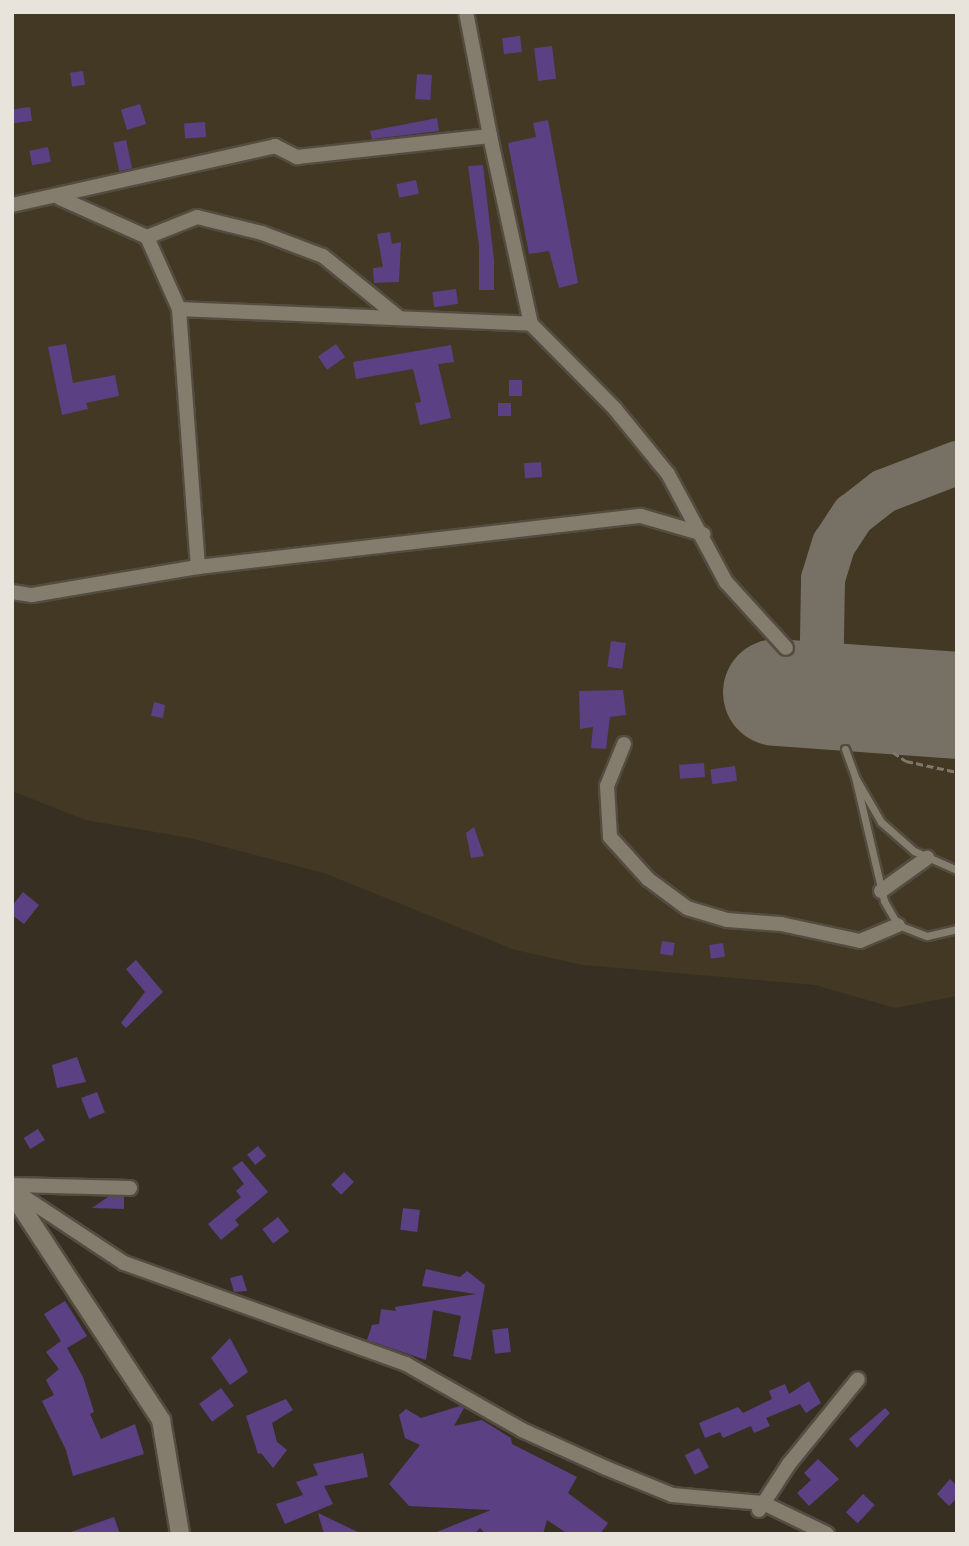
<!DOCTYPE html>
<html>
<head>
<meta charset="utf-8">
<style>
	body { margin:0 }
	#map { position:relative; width:969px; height:1546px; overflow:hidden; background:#373022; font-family:Karla,sans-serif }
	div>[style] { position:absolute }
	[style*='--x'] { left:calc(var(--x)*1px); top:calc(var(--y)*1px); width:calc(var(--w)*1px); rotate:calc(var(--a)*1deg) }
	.built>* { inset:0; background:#423824 }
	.taxiway>* { height:44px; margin:-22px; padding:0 22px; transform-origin:22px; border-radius:22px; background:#767164 }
	.runway>* { height:107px; margin:-53.5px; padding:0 53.5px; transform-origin:53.5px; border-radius:53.5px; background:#767164 }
	.building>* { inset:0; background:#5b4084; transform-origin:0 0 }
	.path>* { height:2.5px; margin-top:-1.25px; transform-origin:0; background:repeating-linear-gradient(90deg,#7f796d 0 7px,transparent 0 10.5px) }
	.roads { filter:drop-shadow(2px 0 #534d41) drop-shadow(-2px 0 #534d41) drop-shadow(0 2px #534d41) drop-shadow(0 -2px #534d41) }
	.service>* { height:7px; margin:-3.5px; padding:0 3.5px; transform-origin:3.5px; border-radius:3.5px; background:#847c6c }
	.minor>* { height:14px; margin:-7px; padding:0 7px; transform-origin:7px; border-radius:7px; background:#847c6c }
	.tertiary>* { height:18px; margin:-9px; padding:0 9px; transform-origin:9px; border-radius:9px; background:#847c6c }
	span { translate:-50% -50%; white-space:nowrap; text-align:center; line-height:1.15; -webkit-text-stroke:7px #2d2618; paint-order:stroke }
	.frame { position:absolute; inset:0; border:14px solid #e8e4db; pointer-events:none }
</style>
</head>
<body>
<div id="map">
	<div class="built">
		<div style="clip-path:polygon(12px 12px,957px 12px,957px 996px,895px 1008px,815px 985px,583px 965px,515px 950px,324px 873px,190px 838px,85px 820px,12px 791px)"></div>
	</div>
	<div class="taxiway">
		<div style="--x:821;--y:695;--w:116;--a:-89"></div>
		<div style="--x:823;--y:579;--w:37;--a:-73"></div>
		<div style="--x:834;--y:544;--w:35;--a:-57"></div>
		<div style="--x:853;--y:515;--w:39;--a:-38"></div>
		<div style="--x:884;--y:491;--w:78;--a:-21"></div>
	</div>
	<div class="runway">
		<div style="--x:776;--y:692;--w:181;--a:4.1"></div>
	</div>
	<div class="building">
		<div style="left:520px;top:36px;width:16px;height:18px;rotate:83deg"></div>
		<div style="left:552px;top:46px;width:33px;height:18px;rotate:83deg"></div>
		<div style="left:83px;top:71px;width:14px;height:13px;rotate:82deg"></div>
		<div style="left:417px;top:74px;width:15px;height:25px;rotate:4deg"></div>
		<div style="left:140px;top:104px;width:21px;height:20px;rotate:73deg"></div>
		<div style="left:30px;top:107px;width:14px;height:18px;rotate:82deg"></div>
		<div style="clip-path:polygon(437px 118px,439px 131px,372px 139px,370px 131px)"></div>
		<div style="clip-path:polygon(548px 120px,578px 283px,559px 288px,549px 251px,529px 254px,508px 143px,536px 137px,533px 123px)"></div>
		<div style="left:205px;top:122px;width:15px;height:21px;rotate:86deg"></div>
		<div style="left:126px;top:140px;width:29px;height:13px;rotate:78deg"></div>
		<div style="left:48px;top:147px;width:15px;height:19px;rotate:79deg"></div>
		<div style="clip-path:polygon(483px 165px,494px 260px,494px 290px,479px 290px,479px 246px,468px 166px)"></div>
		<div style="left:416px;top:180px;width:14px;height:20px;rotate:78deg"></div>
		<div style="clip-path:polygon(390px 232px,392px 244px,401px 242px,399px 282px,374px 283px,373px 268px,383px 267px,377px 234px)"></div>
		<div style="left:456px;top:289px;width:15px;height:24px;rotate:82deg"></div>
		<div style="clip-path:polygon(66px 344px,73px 383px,115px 375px,119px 396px,86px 403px,88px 409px,62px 415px,48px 347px)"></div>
		<div style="left:336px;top:344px;width:16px;height:22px;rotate:55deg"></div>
		<div style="clip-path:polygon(451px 345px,454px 362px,438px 364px,451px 418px,420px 425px,415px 403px,421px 402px,413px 369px,356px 379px,353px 362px)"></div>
		<div style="left:509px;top:380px;width:13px;height:16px"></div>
		<div style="left:498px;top:403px;width:13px;height:13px"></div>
		<div style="left:541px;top:462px;width:15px;height:17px;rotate:86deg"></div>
		<div style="left:611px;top:641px;width:15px;height:26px;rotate:8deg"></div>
		<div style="clip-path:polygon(623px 690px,626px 715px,610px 717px,606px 749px,591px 748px,593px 727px,580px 729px,579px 691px)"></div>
		<div style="clip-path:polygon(154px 702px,165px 705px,163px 718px,151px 716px)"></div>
		<div style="left:704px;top:763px;width:14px;height:25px;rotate:86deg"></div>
		<div style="left:735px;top:766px;width:15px;height:25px;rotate:82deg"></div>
		<div style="clip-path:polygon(474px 827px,484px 856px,471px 858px,466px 833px)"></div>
		<div style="clip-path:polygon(23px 892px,39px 905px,24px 924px,12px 915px,12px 906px)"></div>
		<div style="left:662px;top:941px;width:13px;height:13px;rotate:9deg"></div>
		<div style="left:723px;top:943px;width:14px;height:14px;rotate:82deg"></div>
		<div style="clip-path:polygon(136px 960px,163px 992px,126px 1028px,121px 1023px,145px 992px,126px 969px)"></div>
		<div style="clip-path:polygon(77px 1057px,86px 1082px,57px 1088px,52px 1065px)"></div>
		<div style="left:97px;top:1092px;width:22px;height:17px;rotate:69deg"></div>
		<div style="left:38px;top:1129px;width:13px;height:17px;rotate:58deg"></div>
		<div style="left:258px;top:1146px;width:13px;height:14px;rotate:51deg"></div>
		<div style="clip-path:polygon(242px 1161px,268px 1192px,235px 1220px,239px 1225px,221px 1240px,208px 1224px,241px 1197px,236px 1191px,244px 1184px,232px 1168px)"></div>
		<div style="left:344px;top:1172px;width:14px;height:18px;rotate:45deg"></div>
		<div style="clip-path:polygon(108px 1197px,124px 1197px,124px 1209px,92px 1208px)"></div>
		<div style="left:403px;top:1208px;width:17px;height:22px;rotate:7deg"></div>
		<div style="left:278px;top:1217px;width:18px;height:20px;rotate:52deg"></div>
		<div style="clip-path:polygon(426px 1269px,460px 1277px,467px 1271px,485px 1285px,471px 1360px,453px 1356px,461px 1316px,433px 1310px,426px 1360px,367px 1340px,372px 1325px,379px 1324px,381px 1309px,396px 1311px,395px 1307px,476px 1294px,422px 1286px)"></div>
		<div style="clip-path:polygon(242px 1275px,247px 1291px,234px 1292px,230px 1278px)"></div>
		<div style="clip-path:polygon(65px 1301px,87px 1336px,67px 1348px,83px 1377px,94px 1412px,90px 1414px,101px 1439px,135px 1424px,144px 1454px,73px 1476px,66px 1450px,42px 1401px,54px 1395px,46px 1380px,59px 1369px,46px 1352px,61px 1341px,44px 1314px)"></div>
		<div style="left:508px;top:1328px;width:24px;height:16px;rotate:83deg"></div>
		<div style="clip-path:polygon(230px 1338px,248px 1372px,230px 1385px,211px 1358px)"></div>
		<div style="clip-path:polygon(809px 1381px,821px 1403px,806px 1413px,800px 1404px,766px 1418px,770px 1426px,754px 1433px,751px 1426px,723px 1438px,720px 1432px,705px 1438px,699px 1423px,738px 1407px,743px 1413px,772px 1399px,769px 1391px,785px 1384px,789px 1394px)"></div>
		<div style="left:221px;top:1388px;width:22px;height:27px;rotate:54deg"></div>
		<div style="clip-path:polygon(286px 1399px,293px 1410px,272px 1423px,277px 1442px,287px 1450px,273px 1468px,261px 1453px,258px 1454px,246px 1416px)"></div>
		<div style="clip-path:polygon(460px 1406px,464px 1408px,454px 1426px,482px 1420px,511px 1438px,512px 1444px,577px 1477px,568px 1493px,608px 1523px,600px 1534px,568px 1534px,547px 1520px,543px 1534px,486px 1534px,480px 1528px,474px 1534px,432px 1534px,491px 1510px,409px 1506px,389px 1484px,420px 1445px,405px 1438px,399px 1415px,406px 1409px,421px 1418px)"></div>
		<div style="clip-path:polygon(885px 1408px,890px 1413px,857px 1448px,849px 1439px)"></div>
		<div style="left:699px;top:1448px;width:22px;height:16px;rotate:63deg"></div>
		<div style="clip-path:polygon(363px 1453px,368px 1477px,324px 1486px,333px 1504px,285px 1524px,276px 1504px,303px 1495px,296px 1482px,318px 1475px,313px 1464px)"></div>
		<div style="clip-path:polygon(818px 1459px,839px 1479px,809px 1506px,797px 1493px,811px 1480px,804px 1473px)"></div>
		<div style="clip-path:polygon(950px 1479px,957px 1486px,957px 1498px,949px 1506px,937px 1494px)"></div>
		<div style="left:863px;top:1494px;width:16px;height:25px;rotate:43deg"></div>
		<div style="clip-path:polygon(318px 1513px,362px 1534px,324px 1534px)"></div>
		<div style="clip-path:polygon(114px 1517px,120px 1534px,72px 1534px,71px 1532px)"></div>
	</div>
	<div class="path">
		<div style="--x:893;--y:752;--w:16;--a:35"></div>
		<div style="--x:906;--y:761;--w:52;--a:12.2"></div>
	</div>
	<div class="roads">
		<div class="service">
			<div style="--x:845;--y:749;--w:30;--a:70"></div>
			<div style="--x:855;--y:777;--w:52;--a:60"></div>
			<div style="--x:881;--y:822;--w:44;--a:41.3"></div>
			<div style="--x:914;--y:851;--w:47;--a:23.8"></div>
			<div style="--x:855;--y:777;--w:127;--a:76.8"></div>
			<div style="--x:884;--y:901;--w:28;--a:60"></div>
			<div style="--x:898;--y:925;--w:31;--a:21"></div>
			<div style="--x:927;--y:936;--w:31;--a:-13"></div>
		</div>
		<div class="minor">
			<div style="--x:466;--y:12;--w:126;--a:79"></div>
			<div style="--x:60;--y:198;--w:95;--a:24.1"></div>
			<div style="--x:147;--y:237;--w:79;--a:66"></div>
			<div style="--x:179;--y:309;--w:259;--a:85.8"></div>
			<div style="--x:12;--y:205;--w:270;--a:-12.6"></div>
			<div style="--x:275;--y:146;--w:25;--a:27"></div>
			<div style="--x:297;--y:157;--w:194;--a:-6.2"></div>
			<div style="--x:490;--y:136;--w:192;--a:77.7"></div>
			<div style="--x:531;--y:324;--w:120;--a:45.3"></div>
			<div style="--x:615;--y:409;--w:84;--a:50.8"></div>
			<div style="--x:668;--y:474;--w:123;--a:61.8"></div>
			<div style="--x:726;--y:582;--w:89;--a:47.7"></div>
			<div style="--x:147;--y:237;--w:54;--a:-21.8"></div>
			<div style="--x:197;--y:217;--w:67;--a:13.8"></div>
			<div style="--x:262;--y:233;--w:65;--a:20.7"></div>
			<div style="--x:323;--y:256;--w:95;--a:39"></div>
			<div style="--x:179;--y:309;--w:352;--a:2.4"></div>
			<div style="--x:12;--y:592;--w:20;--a:9"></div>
			<div style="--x:32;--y:595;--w:168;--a:-9.6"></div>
			<div style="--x:198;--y:567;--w:446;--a:-6.6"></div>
			<div style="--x:641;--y:516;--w:65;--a:16.2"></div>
			<div style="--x:624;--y:744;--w:45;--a:112"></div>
			<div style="--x:607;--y:786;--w:51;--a:86.6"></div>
			<div style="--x:610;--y:837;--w:57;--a:47.9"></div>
			<div style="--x:648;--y:879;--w:49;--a:36.6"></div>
			<div style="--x:687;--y:908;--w:42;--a:16.7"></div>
			<div style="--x:727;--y:920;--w:54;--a:4.2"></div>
			<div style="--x:781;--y:924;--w:81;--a:12.1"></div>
			<div style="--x:860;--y:941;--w:41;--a:-22.8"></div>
			<div style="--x:881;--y:891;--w:57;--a:-35.7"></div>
			<div style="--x:12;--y:1185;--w:118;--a:1.5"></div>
			<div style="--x:12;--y:1189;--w:134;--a:33.5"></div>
			<div style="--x:124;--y:1263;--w:300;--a:19.7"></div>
			<div style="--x:406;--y:1364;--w:133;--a:29.6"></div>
			<div style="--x:522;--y:1430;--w:92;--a:24.3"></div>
			<div style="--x:606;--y:1468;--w:71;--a:22.2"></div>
			<div style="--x:672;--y:1495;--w:91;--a:5"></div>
			<div style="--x:763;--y:1503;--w:71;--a:25.8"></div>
			<div style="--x:759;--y:1510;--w:55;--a:-56.9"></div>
			<div style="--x:789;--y:1464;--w:109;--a:-50.9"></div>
		</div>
		<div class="tertiary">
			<div style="--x:12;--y:1193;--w:272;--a:56.7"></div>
			<div style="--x:161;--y:1420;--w:116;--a:80.5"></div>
		</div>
	</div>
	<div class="frame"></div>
</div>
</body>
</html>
